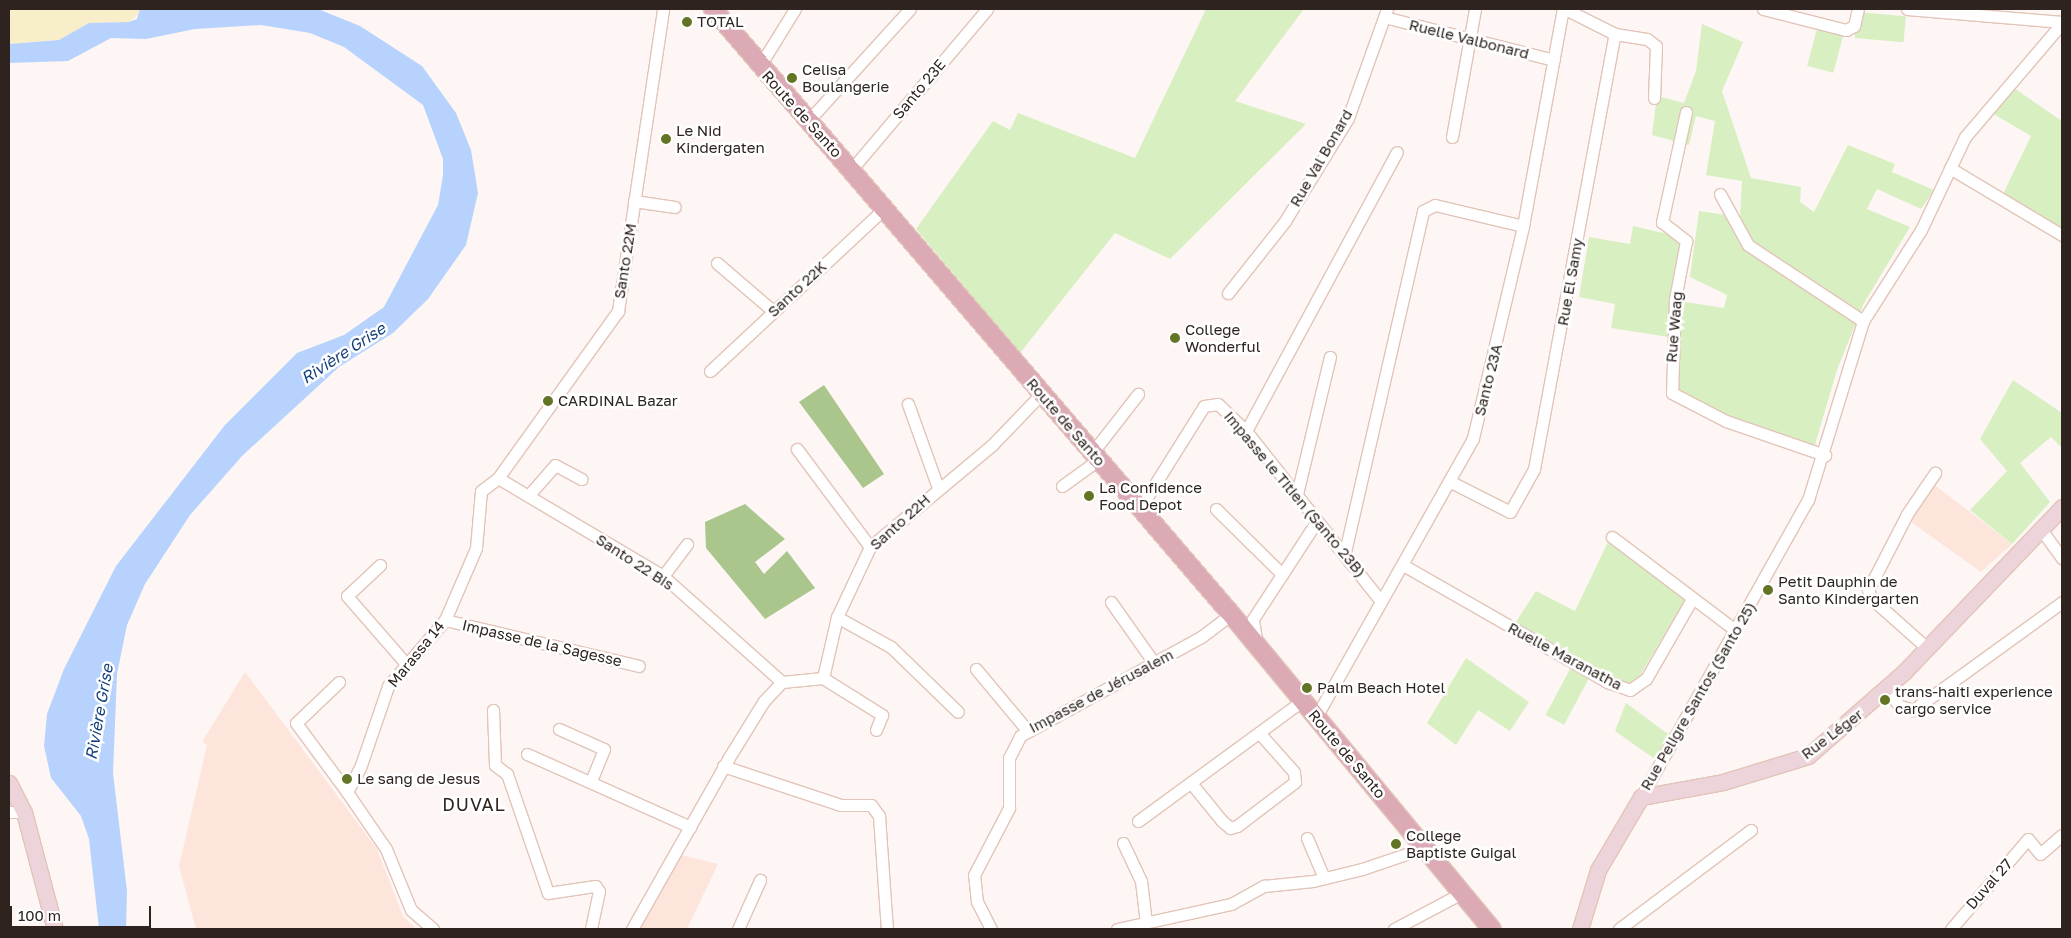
<!DOCTYPE html>
<html>
<head>
<meta charset="utf-8">
<style>
	body { margin:0 }
	#map { position:relative; width:2071px; height:938px; overflow:hidden; background:#fdf6f4; font-family:"Golos Text",sans-serif }
	div>[style] { position:absolute }
	[style*='--x'] { left:calc(var(--x)*1px); top:calc(var(--y)*1px); width:calc(var(--w)*1px); rotate:calc(var(--a)*1deg) }
	.built>* { inset:0; background:#fde5dc }
	.green>* { inset:0; background:#d8efc2; transform-origin:0 0 }
	.forest>* { inset:0; background:#aac68d }
	.sand>* { inset:0; background:#f8eec9 }
	.water>* { inset:0; background:#b7d3fd }
	.roads { filter:drop-shadow(1px 0 #e2c4b8) drop-shadow(-1px 0 #e2c4b8) drop-shadow(0 1px #e2c4b8) drop-shadow(0 -1px #e2c4b8) }
	.street>* { height:11px; margin:-5.5px; padding:0 5.5px; transform-origin:5.5px; border-radius:5.5px; background:#fff }
	.secondary>* { height:15px; margin:-7.5px; padding:0 7.5px; transform-origin:7.5px; border-radius:7.5px; background:#edd4da }
	.primary>* { height:18px; margin:-9px; padding:0 9px; transform-origin:9px; border-radius:9px; background:#dbaab5 }
	.dots>* { width:14px; height:14px; translate:-50% -50%; box-sizing:border-box; border:2px solid #fff; border-radius:50% }
	span { translate:-50% -50%; white-space:nowrap; text-align:center; line-height:1.15; -webkit-text-stroke:5px #fff; paint-order:stroke }
	.poi-label { font-size:15px; color:#2e231e }
	.left { translate:0 -50%; text-align:left }
	.street-label { font-size:15px; color:#2e231e }
	.water-label { font-size:16px; color:#15407c; font-style:italic }
	.quarter-label { font-size:18px; color:#2e231e; letter-spacing:1px }
	.frame { position:absolute; inset:0; border:10px solid #2e231e; pointer-events:none }
	.scale { position:absolute; left:10px; top:906px; width:141px; height:22px; box-sizing:border-box; border:2px solid #2e231e; border-top:0; padding-left:6px; font-size:15px; line-height:18px; white-space:nowrap; color:#2e231e; -webkit-text-stroke:4px #fff; paint-order:stroke }
</style>
</head>
<body>
<div id="map">
	<div class="built">
		<div style="clip-path:polygon(1932px 483px,2012px 544px,1981px 572px,1908px 520px)"></div>
		<div style="clip-path:polygon(245px 672px,377px 849px,403px 916px,416px 929px,196px 929px,179px 866px,207px 745px,202px 742px)"></div>
		<div style="clip-path:polygon(677px 854px,718px 864px,687px 929px,634px 929px)"></div>
	</div>
	<div class="green">
		<div style="clip-path:polygon(1206px 9px,1304px 9px,1235px 101px,1306px 124px,1170px 259px,1115px 233px,1020px 353px,916px 229px,993px 121px,1010px 130px,1018px 113px,1135px 158px)"></div>
		<div style="left:1857px;top:12px;width:49px;height:26px;rotate:5deg"></div>
		<div style="clip-path:polygon(1702px 24px,1743px 42px,1722px 91px,1751px 178px,1801px 187px,1800px 202px,1814px 212px,1848px 145px,1895px 164px,1892px 172px,1934px 190px,1921px 209px,1877px 189px,1867px 209px,1910px 227px,1864px 303px,1837px 370px,1814px 448px,1768px 434px,1676px 394px,1676px 349px,1685px 302px,1724px 308px,1727px 295px,1690px 277px,1699px 211px,1740px 217px,1742px 181px,1706px 175px,1715px 121px,1696px 116px,1689px 145px,1652px 135px,1657px 96px,1684px 103px,1696px 71px)"></div>
		<div style="left:1817px;top:29px;width:27px;height:38px;rotate:15deg"></div>
		<div style="clip-path:polygon(2014px 88px,2062px 121px,2062px 232px,2003px 194px,2031px 136px,1992px 113px)"></div>
		<div style="clip-path:polygon(1633px 226px,1685px 238px,1669px 337px,1611px 328px,1615px 304px,1579px 297px,1589px 237px,1630px 244px)"></div>
		<div style="clip-path:polygon(2013px 380px,2062px 413px,2062px 448px,2051px 437px,2020px 463px,2050px 502px,2012px 544px,1970px 510px,2007px 471px,1980px 439px)"></div>
		<div style="clip-path:polygon(1608px 542px,1685px 600px,1630px 692px,1514px 625px,1536px 591px,1575px 611px)"></div>
		<div style="clip-path:polygon(1466px 658px,1529px 702px,1510px 731px,1478px 710px,1456px 745px,1427px 723px)"></div>
		<div style="left:1570px;top:669px;width:21px;height:52px;rotate:28deg"></div>
		<div style="clip-path:polygon(1626px 703px,1668px 734px,1656px 760px,1615px 731px)"></div>
	</div>
	<div class="forest">
		<div style="clip-path:polygon(824px 385px,884px 474px,863px 488px,799px 402px)"></div>
		<div style="clip-path:polygon(745px 504px,785px 539px,755px 562px,764px 574px,787px 551px,815px 588px,765px 619px,706px 548px,705px 522px)"></div>
	</div>
	<div class="sand">
		<div style="clip-path:polygon(9px 9px,140px 9px,141px 12px,129px 22px,89px 23px,59px 40px,9px 44px)"></div>
	</div>
	<div class="water">
		<div style="clip-path:polygon(140px 9px,318px 9px,360px 26px,422px 66px,456px 113px,471px 150px,478px 193px,466px 245px,428px 299px,393px 333px,339px 367px,243px 455px,190px 515px,145px 584px,127px 625px,117px 674px,113px 773px,127px 891px,126px 929px,99px 929px,89px 839px,81px 816px,51px 778px,44px 746px,47px 714px,64px 669px,116px 566px,225px 425px,297px 353px,344px 335px,384px 307px,438px 205px,443px 175px,443px 159px,423px 105px,344px 47px,310px 33px,261px 25px,195px 29px,146px 39px,111px 38px,68px 61px,9px 63px,9px 44px,59px 40px,89px 23px,129px 22px,137px 19px)"></div>
	</div>
	<div class="roads">
		<div class="street">
			<div style="--x:1763;--y:9;--w:86;--a:14.2"></div>
			<div style="--x:1846;--y:30;--w:9;--a:-27"></div>
			<div style="--x:1854;--y:26;--w:17;--a:-77"></div>
			<div style="--x:1907;--y:9;--w:156;--a:4.8"></div>
			<div style="--x:1384;--y:17;--w:175;--a:14.2"></div>
			<div style="--x:1615;--y:34;--w:32;--a:9"></div>
			<div style="--x:1647;--y:39;--w:11;--a:38"></div>
			<div style="--x:1656;--y:46;--w:52;--a:92.2"></div>
			<div style="--x:759;--y:67;--w:68;--a:-58.2"></div>
			<div style="--x:1686;--y:112;--w:113;--a:102.3"></div>
			<div style="--x:1662;--y:222;--w:31;--a:38"></div>
			<div style="--x:1686;--y:241;--w:59;--a:100.7"></div>
			<div style="--x:1675;--y:299;--w:94;--a:91.8"></div>
			<div style="--x:1672;--y:393;--w:61;--a:27.4"></div>
			<div style="--x:1726;--y:421;--w:105;--a:19"></div>
			<div style="--x:808;--y:121;--w:151;--a:-47.7"></div>
			<div style="--x:1452;--y:137;--w:130;--a:-79.8"></div>
			<div style="--x:1950;--y:168;--w:131;--a:30.9"></div>
			<div style="--x:851;--y:170;--w:211;--a:-49.8"></div>
			<div style="--x:1720;--y:194;--w:58;--a:61.2"></div>
			<div style="--x:1748;--y:245;--w:138;--a:33.5"></div>
			<div style="--x:634;--y:201;--w:41;--a:8.3"></div>
			<div style="--x:717;--y:263;--w:74;--a:40.6"></div>
			<div style="--x:1228;--y:293;--w:92;--a:-51.6"></div>
			<div style="--x:1285;--y:221;--w:121;--a:-58.5"></div>
			<div style="--x:1348;--y:118;--w:116;--a:-70.3"></div>
			<div style="--x:710;--y:371;--w:239;--a:-43"></div>
			<div style="--x:908;--y:404;--w:89;--a:70.3"></div>
			<div style="--x:1246;--y:431;--w:317;--a:-61.6"></div>
			<div style="--x:797;--y:449;--w:122;--a:53.3"></div>
			<div style="--x:1092;--y:453;--w:75;--a:-52.1"></div>
			<div style="--x:498;--y:478;--w:192;--a:30.7"></div>
			<div style="--x:663;--y:576;--w:159;--a:41.7"></div>
			<div style="--x:1449;--y:481;--w:68;--a:26.9"></div>
			<div style="--x:1510;--y:512;--w:49;--a:-60.8"></div>
			<div style="--x:1534;--y:469;--w:442;--a:-79.5"></div>
			<div style="--x:1615;--y:34;--w:56;--a:-153.4"></div>
			<div style="--x:1062;--y:486;--w:44;--a:-35.8"></div>
			<div style="--x:1297;--y:494;--w:141;--a:-76.5"></div>
			<div style="--x:528;--y:496;--w:41;--a:-48.9"></div>
			<div style="--x:555;--y:465;--w:30;--a:28"></div>
			<div style="--x:1140;--y:508;--w:120;--a:-57.9"></div>
			<div style="--x:1204;--y:406;--w:14;--a:-8"></div>
			<div style="--x:1218;--y:404;--w:39;--a:44"></div>
			<div style="--x:1246;--y:431;--w:214;--a:51.6"></div>
			<div style="--x:1216;--y:509;--w:93;--a:44.6"></div>
			<div style="--x:2040;--y:528;--w:37;--a:54"></div>
			<div style="--x:1612;--y:537;--w:154;--a:37.1"></div>
			<div style="--x:1345;--y:552;--w:350;--a:-77.1"></div>
			<div style="--x:1423;--y:211;--w:13;--a:-27"></div>
			<div style="--x:1435;--y:205;--w:90;--a:13.4"></div>
			<div style="--x:380;--y:565;--w:45;--a:136.8"></div>
			<div style="--x:347;--y:596;--w:91;--a:49"></div>
			<div style="--x:1403;--y:565;--w:235;--a:29.8"></div>
			<div style="--x:1607;--y:682;--w:24;--a:19"></div>
			<div style="--x:1630;--y:690;--w:19;--a:-35"></div>
			<div style="--x:1646;--y:679;--w:92;--a:-60.1"></div>
			<div style="--x:663;--y:576;--w:40;--a:-53"></div>
			<div style="--x:1111;--y:602;--w:75;--a:54.8"></div>
			<div style="--x:837;--y:617;--w:62;--a:29.1"></div>
			<div style="--x:891;--y:647;--w:93;--a:44.1"></div>
			<div style="--x:445;--y:620;--w:199;--a:13.3"></div>
			<div style="--x:1256;--y:639;--w:20;--a:-99"></div>
			<div style="--x:1253;--y:619;--w:117;--a:-56.9"></div>
			<div style="--x:1927;--y:648;--w:74;--a:-138.3"></div>
			<div style="--x:1872;--y:599;--w:10;--a:-114"></div>
			<div style="--x:1868;--y:590;--w:85;--a:-62.8"></div>
			<div style="--x:1907;--y:514;--w:50;--a:-55.7"></div>
			<div style="--x:976;--y:669;--w:80;--a:50.1"></div>
			<div style="--x:823;--y:678;--w:70;--a:32.1"></div>
			<div style="--x:882;--y:715;--w:16;--a:112"></div>
			<div style="--x:339;--y:682;--w:59;--a:136.4"></div>
			<div style="--x:296;--y:723;--w:86;--a:53.5"></div>
			<div style="--x:782;--y:682;--w:41;--a:-5.6"></div>
			<div style="--x:823;--y:678;--w:63;--a:-77.1"></div>
			<div style="--x:837;--y:617;--w:77;--a:-64.8"></div>
			<div style="--x:870;--y:547;--w:159;--a:-39.9"></div>
			<div style="--x:992;--y:445;--w:71;--a:-46.1"></div>
			<div style="--x:1886;--y:690;--w:21;--a:49"></div>
			<div style="--x:1900;--y:706;--w:14;--a:17"></div>
			<div style="--x:1913;--y:710;--w:184;--a:-35.9"></div>
			<div style="--x:493;--y:710;--w:55;--a:87.9"></div>
			<div style="--x:495;--y:765;--w:15;--a:37"></div>
			<div style="--x:507;--y:774;--w:126;--a:71"></div>
			<div style="--x:548;--y:893;--w:48;--a:-8.5"></div>
			<div style="--x:595;--y:886;--w:6;--a:51"></div>
			<div style="--x:599;--y:891;--w:39;--a:102"></div>
			<div style="--x:1316;--y:717;--w:320;--a:-60.6"></div>
			<div style="--x:1473;--y:438;--w:218;--a:-76.7"></div>
			<div style="--x:1523;--y:226;--w:221;--a:-79.6"></div>
			<div style="--x:559;--y:729;--w:49;--a:24"></div>
			<div style="--x:604;--y:749;--w:35;--a:112"></div>
			<div style="--x:527;--y:754;--w:179;--a:24.1"></div>
			<div style="--x:723;--y:766;--w:124;--a:18.3"></div>
			<div style="--x:841;--y:805;--w:30;--a:0"></div>
			<div style="--x:871;--y:805;--w:14;--a:54"></div>
			<div style="--x:879;--y:816;--w:113;--a:86"></div>
			<div style="--x:1191;--y:783;--w:49;--a:50.8"></div>
			<div style="--x:1222;--y:821;--w:11;--a:41"></div>
			<div style="--x:1230;--y:828;--w:7;--a:-16"></div>
			<div style="--x:1237;--y:826;--w:73;--a:-37.2"></div>
			<div style="--x:1295;--y:782;--w:10;--a:-96"></div>
			<div style="--x:1294;--y:772;--w:50;--a:-131.7"></div>
			<div style="--x:1641;--y:797;--w:341;--a:-60.7"></div>
			<div style="--x:1808;--y:500;--w:187;--a:-72.9"></div>
			<div style="--x:1863;--y:321;--w:108;--a:-57.5"></div>
			<div style="--x:1921;--y:230;--w:103;--a:-64.7"></div>
			<div style="--x:1965;--y:137;--w:150;--a:-49.6"></div>
			<div style="--x:9;--y:812;--w:15;--a:0"></div>
			<div style="--x:1138;--y:821;--w:203;--a:-36.2"></div>
			<div style="--x:1307;--y:838;--w:43;--a:67"></div>
			<div style="--x:1123;--y:843;--w:42;--a:64.7"></div>
			<div style="--x:1141;--y:881;--w:42;--a:83.2"></div>
			<div style="--x:433;--y:929;--w:29;--a:-139"></div>
			<div style="--x:411;--y:910;--w:66;--a:-112.3"></div>
			<div style="--x:386;--y:849;--w:69;--a:-124.4"></div>
			<div style="--x:347;--y:792;--w:27;--a:-62"></div>
			<div style="--x:360;--y:768;--w:87;--a:-71.1"></div>
			<div style="--x:388;--y:686;--w:87;--a:-49.2"></div>
			<div style="--x:445;--y:620;--w:78;--a:-66.7"></div>
			<div style="--x:476;--y:548;--w:57;--a:-85"></div>
			<div style="--x:481;--y:491;--w:21;--a:-37"></div>
			<div style="--x:498;--y:478;--w:206;--a:-54.3"></div>
			<div style="--x:618;--y:311;--w:305;--a:-81.5"></div>
			<div style="--x:632;--y:929;--w:195;--a:-60.5"></div>
			<div style="--x:728;--y:759;--w:68;--a:-58.2"></div>
			<div style="--x:764;--y:701;--w:26;--a:-47"></div>
			<div style="--x:738;--y:929;--w:54;--a:-65.8"></div>
			<div style="--x:991;--y:929;--w:30;--a:-117"></div>
			<div style="--x:977;--y:902;--w:27;--a:-96"></div>
			<div style="--x:974;--y:875;--w:76;--a:-62.4"></div>
			<div style="--x:1009;--y:808;--w:50;--a:-90"></div>
			<div style="--x:1009;--y:758;--w:25;--a:-63"></div>
			<div style="--x:1020;--y:736;--w:206;--a:-28.7"></div>
			<div style="--x:1201;--y:637;--w:38;--a:-37"></div>
			<div style="--x:1117;--y:929;--w:117;--a:-12.4"></div>
			<div style="--x:1231;--y:904;--w:38;--a:-29"></div>
			<div style="--x:1264;--y:886;--w:49;--a:-5.8"></div>
			<div style="--x:1313;--y:881;--w:50;--a:-13.8"></div>
			<div style="--x:1362;--y:869;--w:65;--a:-18.7"></div>
			<div style="--x:1394;--y:929;--w:77;--a:-27.9"></div>
			<div style="--x:1619;--y:929;--w:165;--a:-36.9"></div>
			<div style="--x:1951;--y:929;--w:118;--a:-49.5"></div>
			<div style="--x:2028;--y:839;--w:19;--a:51"></div>
			<div style="--x:2040;--y:854;--w:29;--a:-41"></div>
		</div>
		<div class="secondary">
			<div style="--x:9;--y:783;--w:33;--a:63"></div>
			<div style="--x:24;--y:812;--w:121;--a:75.2"></div>
			<div style="--x:1580;--y:929;--w:62;--a:-73"></div>
			<div style="--x:1598;--y:870;--w:85;--a:-59.5"></div>
			<div style="--x:1641;--y:797;--w:83;--a:-10.4"></div>
			<div style="--x:1723;--y:782;--w:89;--a:-17"></div>
			<div style="--x:1808;--y:756;--w:129;--a:-41.2"></div>
			<div style="--x:1905;--y:671;--w:227;--a:-46.2"></div>
		</div>
		<div class="primary">
			<div style="--x:713;--y:9;--w:796;--a:49.43"></div>
			<div style="--x:1231;--y:614;--w:409;--a:50.4"></div>
		</div>
	</div>
	<div class="dots">
		<div style="left:687px;top:22px;background:#637524"></div>
		<div style="left:792px;top:78px;background:#637524"></div>
		<div style="left:666px;top:139px;background:#637524"></div>
		<div style="left:1175px;top:338px;background:#637524"></div>
		<div style="left:548px;top:401px;background:#637524"></div>
		<div style="left:1089px;top:496px;background:#637524"></div>
		<div style="left:1768px;top:590px;background:#637524"></div>
		<div style="left:1307px;top:688px;background:#637524"></div>
		<div style="left:1885px;top:700px;background:#637524"></div>
		<div style="left:347px;top:779px;background:#637524"></div>
		<div style="left:1396px;top:844px;background:#637524"></div>
	</div>
	<div class="poi-label">
		<span class="left" style="left:697px;top:22px">TOTAL</span>
		<span class="left" style="left:802px;top:78px">Celisa<br>Boulangerie</span>
		<span class="left" style="left:676px;top:139px">Le Nid<br>Kindergaten</span>
		<span class="left" style="left:1185px;top:338px">College<br>Wonderful</span>
		<span class="left" style="left:558px;top:401px">CARDINAL Bazar</span>
		<span class="left" style="left:1099px;top:496px">La Confidence<br>Food Depot</span>
		<span class="left" style="left:1778px;top:590px">Petit Dauphin de<br>Santo Kindergarten</span>
		<span class="left" style="left:1317px;top:688px">Palm Beach Hotel</span>
		<span class="left" style="left:1895px;top:700px">trans-haiti experience<br>cargo service</span>
		<span class="left" style="left:357px;top:779px">Le sang de Jesus</span>
		<span class="left" style="left:1406px;top:844px">College<br>Baptiste Guigal</span>
	</div>
	<div class="street-label">
		<span style="left:1469px;top:39px;rotate:14deg">Ruelle Valbonard</span>
		<span style="left:919px;top:89px;rotate:-50deg">Santo 23E</span>
		<span style="left:802px;top:114px;rotate:48deg">Route de Santo</span>
		<span style="left:1321px;top:158px;rotate:-60deg">Rue Val Bonard</span>
		<span style="left:625px;top:261px;rotate:-81deg">Santo 22M</span>
		<span style="left:1570px;top:282px;rotate:-80deg">Rue El Samy</span>
		<span style="left:797px;top:289px;rotate:-43deg">Santo 22K</span>
		<span style="left:1674px;top:327px;rotate:-85deg">Rue Waag</span>
		<span style="left:1488px;top:380px;rotate:-76deg">Santo 23A</span>
		<span style="left:1066px;top:422px;rotate:49deg">Route de Santo</span>
		<span style="left:1295px;top:494px;rotate:50deg">Impasse le Titien (Santo 23B)</span>
		<span style="left:900px;top:522px;rotate:-42deg">Santo 22H</span>
		<span style="left:635px;top:562px;rotate:33deg">Santo 22 Bis</span>
		<span style="left:542px;top:643px;rotate:13deg">Impasse de la Sagesse</span>
		<span style="left:416px;top:654px;rotate:-51deg">Marassa 14</span>
		<span style="left:1565px;top:656px;rotate:28deg">Ruelle Maranatha</span>
		<span style="left:1101px;top:691px;rotate:-28deg">Impasse de Jérusalem</span>
		<span style="left:1698px;top:696px;rotate:-60deg">Rue Peligre Santos (Santo 25)</span>
		<span style="left:1832px;top:734px;rotate:-37deg">Rue Léger</span>
		<span style="left:1347px;top:754px;rotate:50deg">Route de Santo</span>
		<span style="left:1989px;top:884px;rotate:-49deg">Duval 27</span>
	</div>
	<div class="water-label">
		<span style="left:343px;top:353px;rotate:-33deg">Rivière Grise</span>
		<span style="left:99px;top:712px;rotate:-80deg">Rivière Grise</span>
	</div>
	<div class="quarter-label">
		<span style="left:474px;top:804px">DUVAL</span>
	</div>
	<div class="frame"></div>
	<div class="scale">100 m</div>
</div>
</body>
</html>
